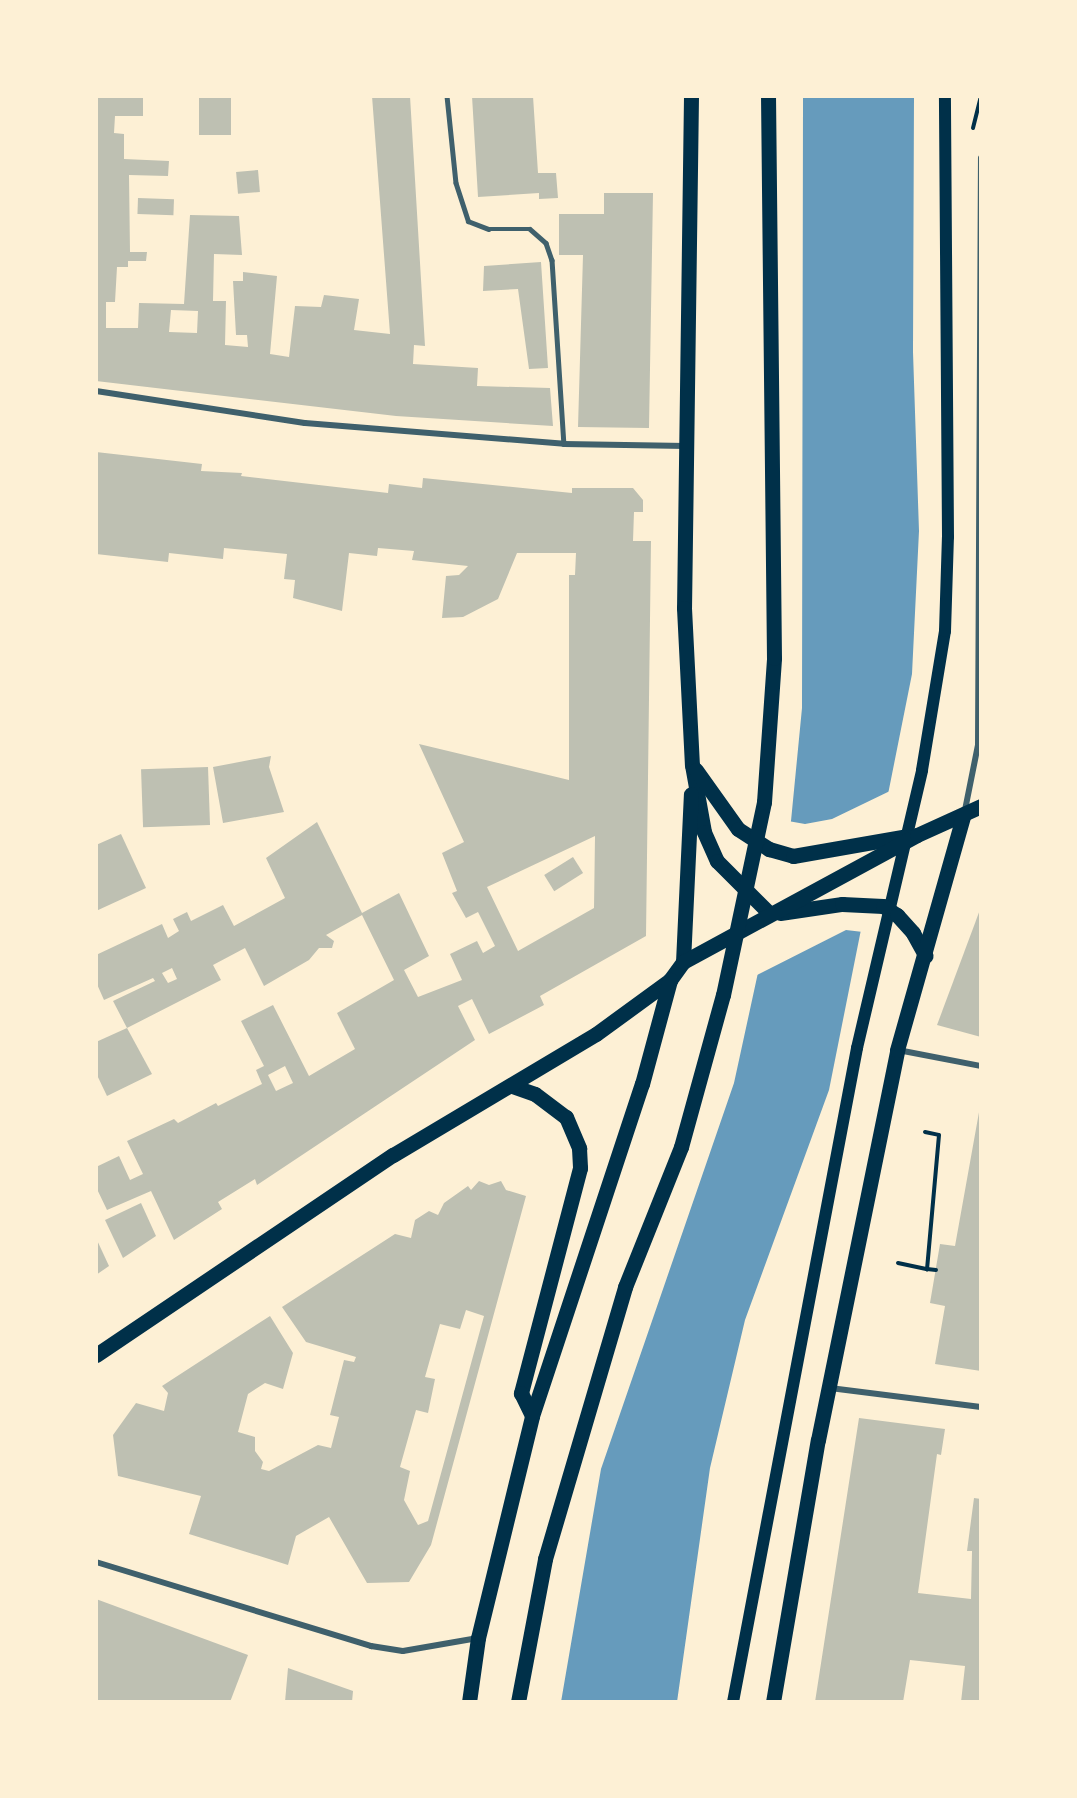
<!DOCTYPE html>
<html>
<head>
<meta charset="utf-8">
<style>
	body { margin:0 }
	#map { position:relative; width:1077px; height:1798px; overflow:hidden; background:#fdf0d5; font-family:"Alegreya Sans",sans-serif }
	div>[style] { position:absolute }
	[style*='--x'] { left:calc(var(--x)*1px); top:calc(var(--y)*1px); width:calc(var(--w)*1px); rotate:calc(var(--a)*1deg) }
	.water>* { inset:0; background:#669bbc }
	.pier>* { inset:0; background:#fdf0d5 }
	.building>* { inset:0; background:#bec0b2; transform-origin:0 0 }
	.path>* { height:4px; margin:-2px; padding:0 2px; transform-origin:2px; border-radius:2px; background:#003049 }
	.service>* { height:4.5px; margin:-2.25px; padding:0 2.25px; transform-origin:2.25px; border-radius:2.25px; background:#3f606c }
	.minor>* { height:6px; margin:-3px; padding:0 3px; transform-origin:3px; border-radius:3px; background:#3f606c }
	.secondary>* { height:12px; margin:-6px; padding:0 6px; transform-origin:6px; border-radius:6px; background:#003049 }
	.primary>* { height:15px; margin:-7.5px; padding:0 7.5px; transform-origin:7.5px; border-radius:7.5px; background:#003049 }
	span { translate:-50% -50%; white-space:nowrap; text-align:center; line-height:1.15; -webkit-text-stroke:4.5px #fdf0d5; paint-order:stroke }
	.frame { position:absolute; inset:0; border:98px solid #fdf0d5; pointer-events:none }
</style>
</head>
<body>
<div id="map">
	<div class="water">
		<div style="clip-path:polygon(803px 96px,914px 96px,913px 352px,919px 531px,912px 674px,829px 1090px,745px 1320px,710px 1468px,677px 1702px,561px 1702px,601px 1469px,734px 1083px,791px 821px,802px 708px)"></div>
	</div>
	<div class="pier">
		<div style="clip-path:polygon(892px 790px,863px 932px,846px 930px,755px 976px,788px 821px,805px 824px,832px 819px)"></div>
	</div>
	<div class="building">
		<div style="clip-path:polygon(evenodd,96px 96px,143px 96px,143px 116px,115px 116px,114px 133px,124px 134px,124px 159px,169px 161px,168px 176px,129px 175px,130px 252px,147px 252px,146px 261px,128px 261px,128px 267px,117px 267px,115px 302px,106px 302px,106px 328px,138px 328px,139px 303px,184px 304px,190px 215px,239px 216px,242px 255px,214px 254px,213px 301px,226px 301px,225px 345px,248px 347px,247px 335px,236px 335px,233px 281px,243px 281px,243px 272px,277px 276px,270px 354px,289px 357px,295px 306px,321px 307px,324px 295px,359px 299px,354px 330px,390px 334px,372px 96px,410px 96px,425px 346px,414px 345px,413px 364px,478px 368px,477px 386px,550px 388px,553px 426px,396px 416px,96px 381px,96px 96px,171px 310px,198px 311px,197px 333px,169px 332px,171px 310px)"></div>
		<div style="left:199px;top:96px;width:32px;height:39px"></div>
		<div style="clip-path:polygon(472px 96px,533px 96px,538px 173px,556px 173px,558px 198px,539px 199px,539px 193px,478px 197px)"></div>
		<div style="left:258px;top:170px;width:22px;height:22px;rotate:85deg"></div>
		<div style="clip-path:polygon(604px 193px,653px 193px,649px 428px,578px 427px,583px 255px,559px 255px,559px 214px,604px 214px)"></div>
		<div style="left:138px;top:198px;width:36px;height:16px;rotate:2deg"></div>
		<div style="clip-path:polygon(541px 262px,548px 368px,529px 369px,518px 289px,483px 291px,484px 266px)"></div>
		<div style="clip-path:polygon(evenodd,96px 452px,202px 464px,201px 471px,242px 473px,241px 476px,388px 493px,389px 484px,422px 488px,423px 478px,572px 493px,572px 488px,633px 488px,643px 500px,643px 512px,634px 512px,633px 541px,651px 541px,646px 936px,540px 996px,544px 1005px,489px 1034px,472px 999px,458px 1006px,475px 1040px,257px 1185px,255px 1179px,218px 1202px,222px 1209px,174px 1240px,151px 1191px,107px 1210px,96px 1187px,96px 1167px,119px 1156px,130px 1180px,143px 1174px,127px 1141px,174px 1119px,178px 1123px,216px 1103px,218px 1106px,262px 1084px,256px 1070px,264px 1066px,241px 1021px,273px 1005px,309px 1076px,355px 1049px,337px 1013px,394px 980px,362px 915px,326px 935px,334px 941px,332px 948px,319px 948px,309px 960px,264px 986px,245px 948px,213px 965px,221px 980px,127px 1028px,113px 1001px,155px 981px,153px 978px,104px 1000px,96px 982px,96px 955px,162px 924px,168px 938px,179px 931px,173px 919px,187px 912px,191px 921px,223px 905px,234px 926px,285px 898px,266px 858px,317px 822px,362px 913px,399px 893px,429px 956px,404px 970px,418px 997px,462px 980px,450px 954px,477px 941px,483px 953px,495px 946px,478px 912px,466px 918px,452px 893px,457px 891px,442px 853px,464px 842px,419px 744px,569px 780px,569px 575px,575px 575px,576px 553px,517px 553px,498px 599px,463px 617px,442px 618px,446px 576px,459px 575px,468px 566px,412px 560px,414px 551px,378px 548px,377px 556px,349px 553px,342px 611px,293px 598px,295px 580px,284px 579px,287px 554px,224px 548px,223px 559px,169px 553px,168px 562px,96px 554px,96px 452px,595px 836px,594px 908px,518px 951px,487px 887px,595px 836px,96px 452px,172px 968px,177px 979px,168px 983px,162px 973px,172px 968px,96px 452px,285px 1066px,293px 1083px,276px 1091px,268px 1075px,285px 1066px)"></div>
		<div style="clip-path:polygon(271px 756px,269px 767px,284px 812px,223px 823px,213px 767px)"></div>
		<div style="left:208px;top:767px;width:58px;height:67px;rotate:88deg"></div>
		<div style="clip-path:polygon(121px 834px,146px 888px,96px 911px,96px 845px)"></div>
		<div style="left:573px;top:857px;width:19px;height:34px;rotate:58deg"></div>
		<div style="clip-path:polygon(981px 907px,981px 1037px,937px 1025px)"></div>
		<div style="clip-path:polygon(127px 1028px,152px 1074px,107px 1096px,96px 1073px,96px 1042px)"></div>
		<div style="clip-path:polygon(981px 1101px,981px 1371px,935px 1364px,945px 1306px,930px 1303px,940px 1244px,955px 1246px)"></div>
		<div style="clip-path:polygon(evenodd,479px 1181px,489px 1185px,501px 1181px,506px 1190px,526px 1196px,431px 1545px,409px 1582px,367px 1583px,329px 1517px,296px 1536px,288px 1565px,189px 1534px,201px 1496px,118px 1476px,113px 1435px,136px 1403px,164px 1411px,168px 1393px,162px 1386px,270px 1316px,293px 1353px,283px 1389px,265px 1383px,248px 1394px,238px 1432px,255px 1437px,255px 1451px,263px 1462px,261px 1469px,269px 1471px,318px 1445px,331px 1448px,339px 1417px,330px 1415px,344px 1360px,354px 1362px,356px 1357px,306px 1342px,282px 1307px,395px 1234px,411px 1238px,415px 1220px,429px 1211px,438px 1215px,444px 1203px,468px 1186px,471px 1190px,479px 1181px,466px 1310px,484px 1316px,428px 1521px,418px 1525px,404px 1500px,410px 1471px,400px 1467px,416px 1410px,428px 1413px,435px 1379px,425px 1377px,440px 1324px,460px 1329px,466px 1310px)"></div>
		<div style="clip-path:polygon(141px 1203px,156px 1236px,123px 1258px,105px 1220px)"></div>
		<div style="clip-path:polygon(96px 1238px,109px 1266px,96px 1275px)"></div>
		<div style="clip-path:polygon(859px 1418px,945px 1429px,941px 1455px,937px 1454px,918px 1593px,971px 1599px,972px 1551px,967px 1551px,974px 1498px,981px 1499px,981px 1702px,961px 1702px,965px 1666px,910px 1660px,903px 1702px,815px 1702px)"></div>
		<div style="clip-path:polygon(96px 1599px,248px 1655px,230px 1702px,96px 1702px)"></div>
		<div style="clip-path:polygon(288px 1668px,353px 1691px,352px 1702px,285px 1702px)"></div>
	</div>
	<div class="path">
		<div style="--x:973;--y:128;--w:32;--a:-76"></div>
		<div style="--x:925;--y:1132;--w:14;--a:12"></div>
		<div style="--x:939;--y:1135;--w:135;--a:95.1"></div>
		<div style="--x:927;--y:1269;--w:9;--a:6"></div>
		<div style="--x:898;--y:1263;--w:30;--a:12"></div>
	</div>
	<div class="service">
		<div style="--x:447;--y:96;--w:87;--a:84.1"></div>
		<div style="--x:456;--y:183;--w:40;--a:72"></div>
		<div style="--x:468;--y:221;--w:22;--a:21"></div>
		<div style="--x:489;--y:229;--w:41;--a:0"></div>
		<div style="--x:530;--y:229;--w:21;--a:41"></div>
		<div style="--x:546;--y:243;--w:18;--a:71"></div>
		<div style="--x:552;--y:260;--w:184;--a:86.3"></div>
	</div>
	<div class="minor">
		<div style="--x:96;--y:391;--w:211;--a:8.7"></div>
		<div style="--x:305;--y:423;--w:260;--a:4.6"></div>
		<div style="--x:564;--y:444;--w:122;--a:0.9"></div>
		<div style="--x:965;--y:810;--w:66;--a:-78.7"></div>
		<div style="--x:978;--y:745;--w:587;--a:-89.71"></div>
		<div style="--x:898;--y:1050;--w:85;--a:10.9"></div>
		<div style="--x:830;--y:1388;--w:152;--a:7.2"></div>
		<div style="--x:96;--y:1562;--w:288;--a:17"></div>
		<div style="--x:371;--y:1646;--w:32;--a:9"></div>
		<div style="--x:403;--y:1651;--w:76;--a:-9.8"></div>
	</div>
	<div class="secondary">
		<div style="--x:733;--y:1702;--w:666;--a:-79.26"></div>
		<div style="--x:857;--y:1048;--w:285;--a:-76.8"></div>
		<div style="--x:922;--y:770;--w:141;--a:-80.6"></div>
		<div style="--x:945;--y:631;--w:94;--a:-88.2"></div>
		<div style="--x:948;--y:537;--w:441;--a:-90.4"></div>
	</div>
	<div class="primary">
		<div style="--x:691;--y:96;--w:512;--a:90.78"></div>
		<div style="--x:684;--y:608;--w:157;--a:87.1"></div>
		<div style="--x:692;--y:765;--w:68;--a:79.8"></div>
		<div style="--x:704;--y:832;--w:32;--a:66"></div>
		<div style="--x:717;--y:861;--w:75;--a:45"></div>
		<div style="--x:696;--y:770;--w:72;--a:54.6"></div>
		<div style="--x:738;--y:829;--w:37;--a:33"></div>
		<div style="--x:769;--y:849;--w:25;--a:16"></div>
		<div style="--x:793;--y:856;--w:111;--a:-9.9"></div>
		<div style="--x:780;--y:913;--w:63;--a:-8.3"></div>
		<div style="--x:842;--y:904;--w:41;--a:2.8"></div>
		<div style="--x:883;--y:906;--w:17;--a:33"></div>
		<div style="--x:897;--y:915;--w:24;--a:48"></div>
		<div style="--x:913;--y:933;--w:26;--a:61"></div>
		<div style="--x:683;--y:962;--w:168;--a:-87.3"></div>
		<div style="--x:512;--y:1086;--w:24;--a:19"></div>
		<div style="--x:535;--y:1094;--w:39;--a:37"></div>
		<div style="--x:566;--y:1117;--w:34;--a:67"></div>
		<div style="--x:579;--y:1148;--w:20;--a:87"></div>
		<div style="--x:580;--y:1168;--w:233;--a:104.7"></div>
		<div style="--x:521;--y:1393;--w:25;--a:64"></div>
		<div style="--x:96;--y:1355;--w:358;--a:-34"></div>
		<div style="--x:393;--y:1155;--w:236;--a:-30.8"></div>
		<div style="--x:596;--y:1034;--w:92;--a:-36.1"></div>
		<div style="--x:670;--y:980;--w:22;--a:-54"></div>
		<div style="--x:683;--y:962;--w:266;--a:-28.5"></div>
		<div style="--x:917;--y:835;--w:70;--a:-24.4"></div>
		<div style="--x:469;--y:1702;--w:65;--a:-82"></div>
		<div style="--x:478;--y:1638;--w:228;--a:-76.3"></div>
		<div style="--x:532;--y:1416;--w:350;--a:-71.7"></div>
		<div style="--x:642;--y:1084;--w:108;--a:-74.9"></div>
		<div style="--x:518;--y:1702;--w:146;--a:-79.3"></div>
		<div style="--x:545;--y:1559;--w:284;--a:-73.6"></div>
		<div style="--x:625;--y:1287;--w:151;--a:-68.2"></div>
		<div style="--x:681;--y:1147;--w:158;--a:-74.6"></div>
		<div style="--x:723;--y:995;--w:197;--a:-78"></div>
		<div style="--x:764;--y:802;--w:144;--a:-86"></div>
		<div style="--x:774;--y:658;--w:562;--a:-90.61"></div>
		<div style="--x:773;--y:1702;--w:266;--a:-80.3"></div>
		<div style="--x:818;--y:1440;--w:398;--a:-78.5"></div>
		<div style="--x:897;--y:1050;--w:245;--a:-74.2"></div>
	</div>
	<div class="frame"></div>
</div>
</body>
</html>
